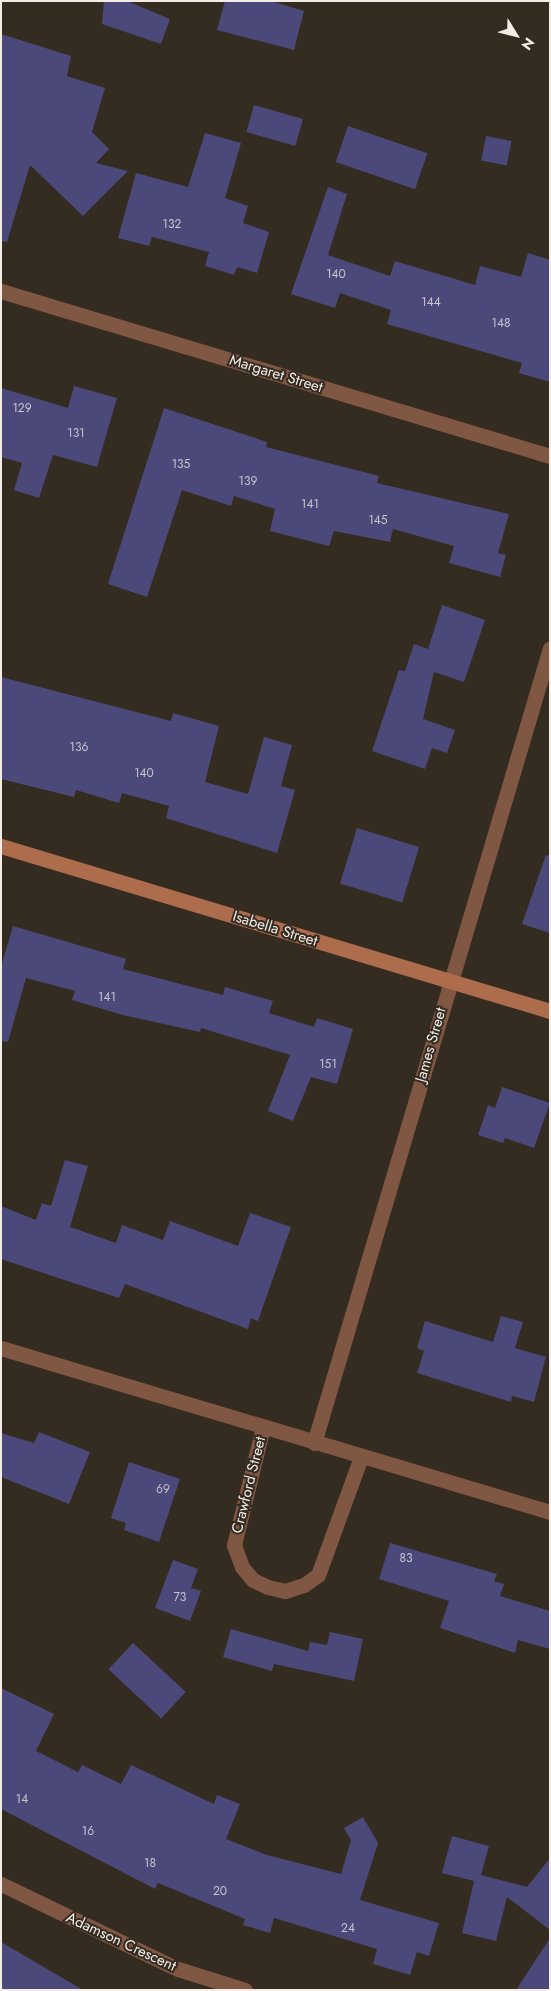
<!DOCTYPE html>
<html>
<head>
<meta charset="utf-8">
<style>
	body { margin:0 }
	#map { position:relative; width:551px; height:1991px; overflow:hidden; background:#342b21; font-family:Jost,sans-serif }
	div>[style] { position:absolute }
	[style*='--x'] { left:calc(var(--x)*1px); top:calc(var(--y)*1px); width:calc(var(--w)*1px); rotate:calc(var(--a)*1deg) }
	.building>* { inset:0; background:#4b497a; transform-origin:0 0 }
	.street>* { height:15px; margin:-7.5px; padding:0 7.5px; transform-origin:7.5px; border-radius:7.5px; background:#805742 }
	.secondary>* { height:15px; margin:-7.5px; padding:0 7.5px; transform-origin:7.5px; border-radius:7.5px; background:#ad6c4c }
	span { translate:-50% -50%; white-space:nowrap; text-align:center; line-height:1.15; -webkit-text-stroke:4px #342b21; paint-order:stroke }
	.number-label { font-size:12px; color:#c9c4cb }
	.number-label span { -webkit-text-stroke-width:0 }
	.street-label { font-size:15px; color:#f3ede6 }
	.frame { position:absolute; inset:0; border:2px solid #f3ede6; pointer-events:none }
	.north { position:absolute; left:491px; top:10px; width:50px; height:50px; -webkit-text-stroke:4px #342b21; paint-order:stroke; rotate:126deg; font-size:14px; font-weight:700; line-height:20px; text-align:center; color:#f3ede6 }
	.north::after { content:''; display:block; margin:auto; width:18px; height:22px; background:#f3ede6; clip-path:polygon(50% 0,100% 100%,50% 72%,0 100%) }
</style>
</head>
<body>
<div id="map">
	<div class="building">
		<div style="clip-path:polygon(104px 1px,127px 1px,170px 19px,161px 44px,102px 24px)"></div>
		<div style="clip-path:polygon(225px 1px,271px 1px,304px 11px,294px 50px,217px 30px)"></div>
		<div style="clip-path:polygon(1px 34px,71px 56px,67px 76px,105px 88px,92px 132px,109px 149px,96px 163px,128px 171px,83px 216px,30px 165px,7px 242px,1px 241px)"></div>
		<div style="left:254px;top:105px;width:51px;height:28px;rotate:16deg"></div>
		<div style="left:348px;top:126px;width:84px;height:38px;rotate:19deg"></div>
		<div style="clip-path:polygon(205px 133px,241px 143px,225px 198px,248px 206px,243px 223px,269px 232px,257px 273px,237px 267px,234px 275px,205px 266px,209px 252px,152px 237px,149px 246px,118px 238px,136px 173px,188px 187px)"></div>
		<div style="left:486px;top:136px;width:26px;height:25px;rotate:11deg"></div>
		<div style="clip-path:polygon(328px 187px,347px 194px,328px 255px,390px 276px,395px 261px,475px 285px,480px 266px,521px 277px,528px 253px,550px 260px,550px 382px,519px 373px,522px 363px,387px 324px,391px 310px,340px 293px,335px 308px,291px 294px)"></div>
		<div style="clip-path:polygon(74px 386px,117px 398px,97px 467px,53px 455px,39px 498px,14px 490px,22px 463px,1px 457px,1px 388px,68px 408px)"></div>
		<div style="clip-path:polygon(164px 408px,267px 442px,266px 447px,379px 476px,377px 483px,509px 514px,498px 553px,506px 555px,500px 577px,449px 563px,454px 546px,393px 529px,390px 542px,334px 531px,329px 546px,270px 531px,275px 509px,234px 496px,231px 506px,182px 490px,147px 597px,108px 584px)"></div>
		<div style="clip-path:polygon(442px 605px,485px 620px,464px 682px,434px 672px,423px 719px,455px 730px,447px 753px,432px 748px,425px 769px,372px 751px,399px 670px,405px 671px,414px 644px,428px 649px)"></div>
		<div style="clip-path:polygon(1px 677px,171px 721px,173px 713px,219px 726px,205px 782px,248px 794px,264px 737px,292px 745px,281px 786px,295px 790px,277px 853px,166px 818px,169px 806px,122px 793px,119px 803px,76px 790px,74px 797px,1px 779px)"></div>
		<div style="left:357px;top:828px;width:65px;height:58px;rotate:17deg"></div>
		<div style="clip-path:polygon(546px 855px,550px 856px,550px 933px,522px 924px)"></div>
		<div style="clip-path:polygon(13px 926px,126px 959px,123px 969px,223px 995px,225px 987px,273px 1001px,269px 1013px,314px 1027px,317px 1018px,353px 1029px,337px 1084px,311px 1077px,293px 1121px,268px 1111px,290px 1055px,201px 1028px,200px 1032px,123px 1015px,72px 1000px,75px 991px,26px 978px,8px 1042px,1px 1041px,1px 967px)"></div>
		<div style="clip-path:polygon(502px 1087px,550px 1103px,534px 1148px,505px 1138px,503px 1143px,478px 1135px,488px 1105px,495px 1108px)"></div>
		<div style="clip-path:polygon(65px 1160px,88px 1166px,70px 1227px,116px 1243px,122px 1225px,163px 1240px,170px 1221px,238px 1246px,250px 1213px,291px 1227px,258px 1321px,251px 1318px,248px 1329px,125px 1284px,119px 1298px,1px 1259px,1px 1206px,36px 1220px,42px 1203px,51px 1206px)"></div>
		<div style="clip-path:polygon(501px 1316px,523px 1322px,515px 1348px,546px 1357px,534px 1402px,512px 1396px,511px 1402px,417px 1373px,424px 1351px,417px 1348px,425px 1321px,493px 1342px)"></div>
		<div style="clip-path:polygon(39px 1432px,90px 1452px,69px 1504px,1px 1477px,1px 1433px,34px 1443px)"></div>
		<div style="clip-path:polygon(129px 1462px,180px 1479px,159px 1542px,124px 1530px,126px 1523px,111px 1518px)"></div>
		<div style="clip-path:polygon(390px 1543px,497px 1574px,494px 1581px,504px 1584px,500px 1596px,550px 1611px,550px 1649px,518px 1640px,515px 1653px,440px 1628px,449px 1601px,379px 1579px)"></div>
		<div style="clip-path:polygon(173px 1560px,198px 1569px,191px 1588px,201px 1591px,190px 1621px,155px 1608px)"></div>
		<div style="clip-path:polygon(231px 1629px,308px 1651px,310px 1642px,327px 1645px,330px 1632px,363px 1639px,354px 1681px,274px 1664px,272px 1671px,223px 1657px)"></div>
		<div style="left:133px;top:1643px;width:72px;height:36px;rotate:43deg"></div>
		<div style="clip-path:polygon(1px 1688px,54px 1714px,36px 1751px,78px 1772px,82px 1765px,121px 1784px,131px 1765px,214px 1804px,217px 1795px,240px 1804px,226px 1839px,267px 1855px,341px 1874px,351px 1840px,344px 1828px,363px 1817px,378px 1843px,360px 1900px,439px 1923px,429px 1956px,417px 1952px,410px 1975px,373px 1964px,377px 1949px,274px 1918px,270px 1933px,243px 1925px,245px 1919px,158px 1883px,155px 1889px,1px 1809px)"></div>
		<div style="clip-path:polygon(452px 1836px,489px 1846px,481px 1875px,527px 1887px,550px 1858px,550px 1930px,507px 1897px,496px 1941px,462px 1933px,474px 1881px,442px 1873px)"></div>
		<div style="clip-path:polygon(550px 1938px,550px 1990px,516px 1990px)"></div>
		<div style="clip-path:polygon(1px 1942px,83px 1990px,1px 1990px)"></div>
	</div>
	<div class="street">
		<div style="--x:1;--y:291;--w:573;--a:16.73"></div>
		<div style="--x:1;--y:1348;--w:573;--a:16.63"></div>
		<div style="--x:263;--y:1427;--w:122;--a:103.8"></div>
		<div style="--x:234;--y:1545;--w:23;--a:70"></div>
		<div style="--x:242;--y:1567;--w:17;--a:50"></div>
		<div style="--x:253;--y:1580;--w:17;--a:25"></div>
		<div style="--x:268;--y:1587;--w:17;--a:13"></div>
		<div style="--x:285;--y:1591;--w:20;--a:-18"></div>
		<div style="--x:304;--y:1585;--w:17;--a:-36"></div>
		<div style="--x:318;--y:1575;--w:126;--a:-70"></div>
		<div style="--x:314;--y:1443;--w:829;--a:-73.47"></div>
		<div style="--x:1;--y:1884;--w:196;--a:25.7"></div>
		<div style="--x:178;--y:1969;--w:70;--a:17.4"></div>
	</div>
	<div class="secondary">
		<div style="--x:1;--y:846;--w:573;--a:16.73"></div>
	</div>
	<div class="number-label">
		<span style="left:172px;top:225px">132</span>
		<span style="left:336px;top:275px">140</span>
		<span style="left:431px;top:303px">144</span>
		<span style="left:501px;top:324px">148</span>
		<span style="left:22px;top:409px">129</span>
		<span style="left:76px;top:434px">131</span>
		<span style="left:181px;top:465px">135</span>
		<span style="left:248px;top:482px">139</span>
		<span style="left:310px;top:505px">141</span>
		<span style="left:378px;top:521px">145</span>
		<span style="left:79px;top:748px">136</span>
		<span style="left:144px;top:774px">140</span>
		<span style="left:107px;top:998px">141</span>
		<span style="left:328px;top:1065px">151</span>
		<span style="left:163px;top:1490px">69</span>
		<span style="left:406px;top:1559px">83</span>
		<span style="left:180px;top:1598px">73</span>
		<span style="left:22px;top:1800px">14</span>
		<span style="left:88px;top:1832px">16</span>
		<span style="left:150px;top:1864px">18</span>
		<span style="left:220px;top:1892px">20</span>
		<span style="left:348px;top:1929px">24</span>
	</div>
	<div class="street-label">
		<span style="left:276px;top:374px;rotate:17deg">Margaret Street</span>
		<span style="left:275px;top:929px;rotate:17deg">Isabella Street</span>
		<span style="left:431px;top:1045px;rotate:-74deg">James Street</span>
		<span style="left:249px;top:1485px;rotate:-76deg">Crawford Street</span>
		<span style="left:121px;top:1942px;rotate:25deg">Adamson Crescent</span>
	</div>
	<div class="frame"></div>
	<div class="north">N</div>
</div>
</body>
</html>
